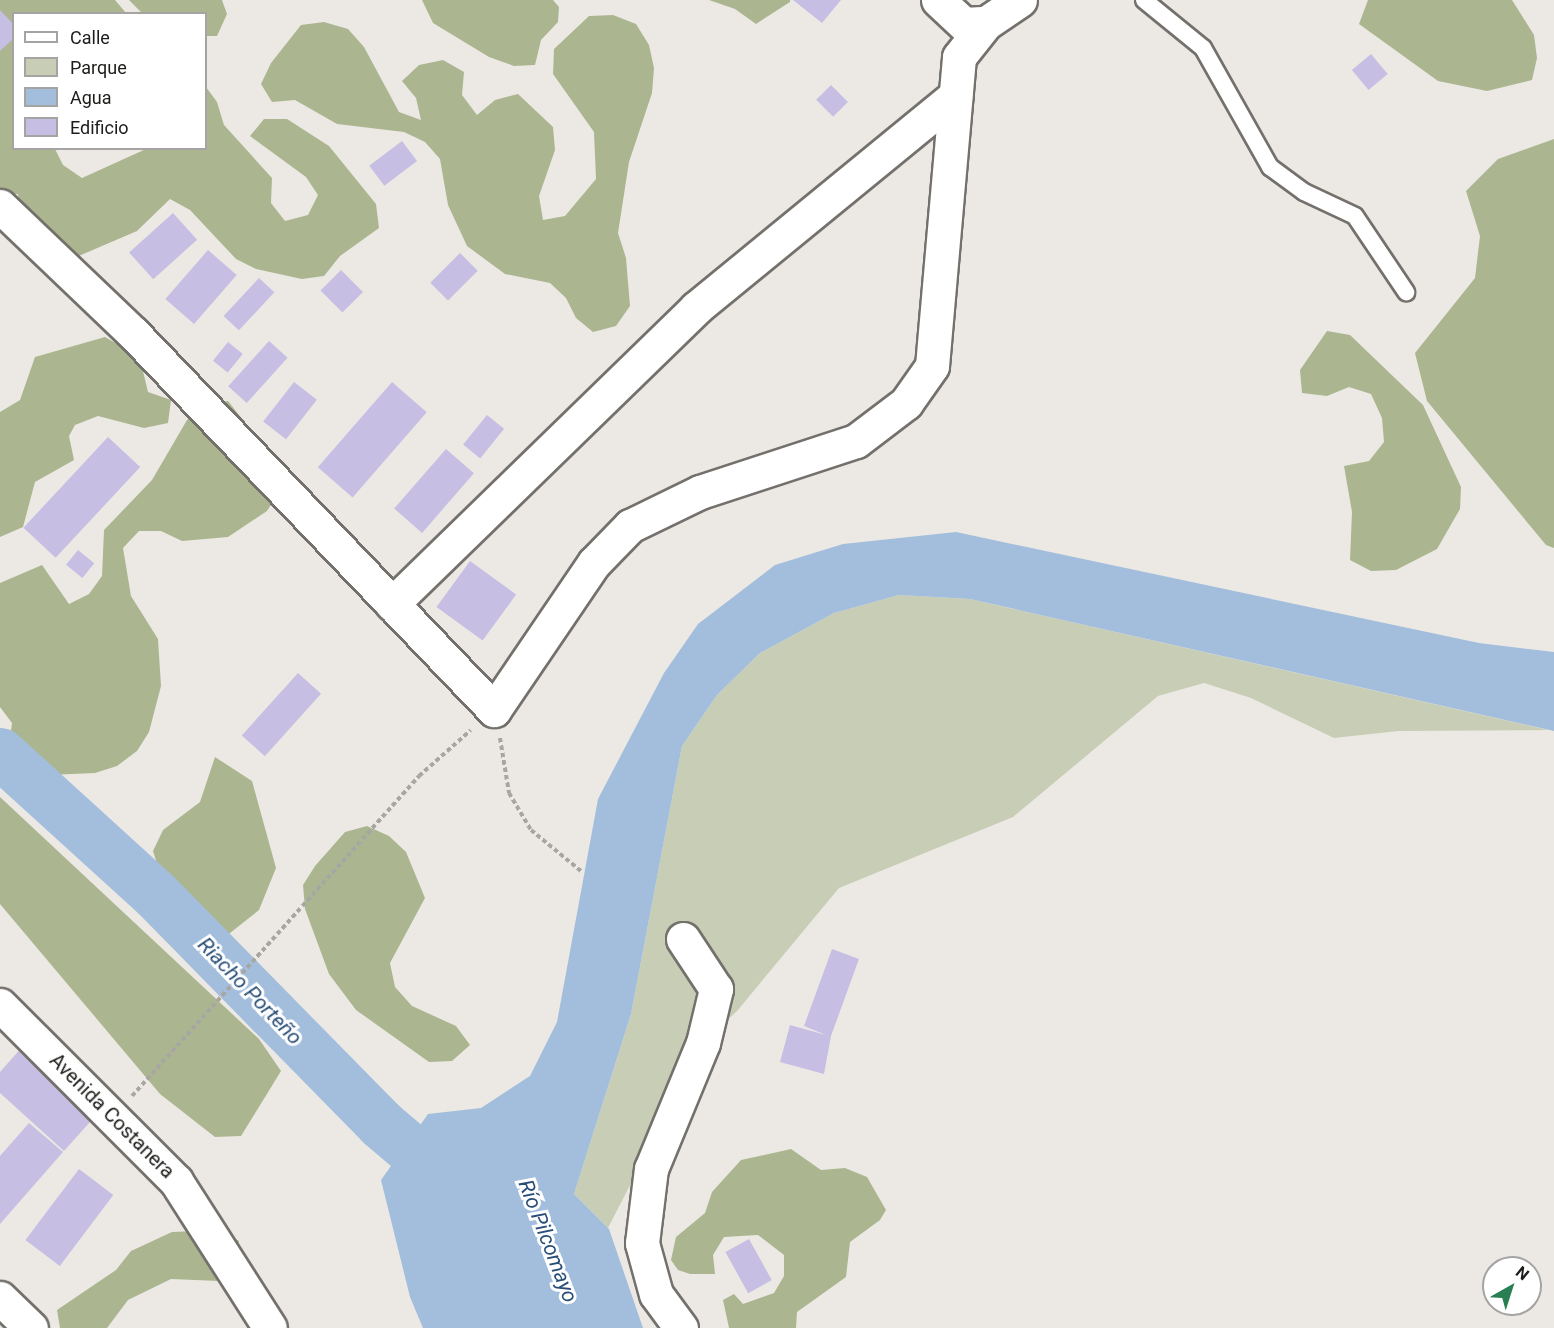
<!DOCTYPE html>
<html>
<head>
<meta charset="utf-8">
<style>
	body { margin:0 }
	#map { position:relative; width:1554px; height:1328px; overflow:hidden; background:#ece9e4; font-family:Roboto,sans-serif }
	div>[style] { position:absolute }
	[style*='--x'] { left:calc(var(--x)*1px); top:calc(var(--y)*1px); width:calc(var(--w)*1px); rotate:calc(var(--a)*1deg) }
	.green>* { inset:0; background:#c7ceb5 }
	.forest>* { inset:0; background:#abb690 }
	.water>* { inset:0; background:#a3bedd }
	.river>* { height:51px; margin:-25.5px; padding:0 25.5px; transform-origin:25.5px; border-radius:25.5px; background:#a3bedd }
	.building>* { inset:0; background:#c7bee4; transform-origin:0 0 }
	.path>* { height:4px; margin-top:-2px; transform-origin:0; background:repeating-linear-gradient(90deg,#a8a6a2 0 4.5px,transparent 0 7.5px) }
	.roads { filter:drop-shadow(2px 0 #74716c) drop-shadow(-2px 0 #74716c) drop-shadow(0 2px #74716c) drop-shadow(0 -2px #74716c) }
	.lane>* { height:16px; margin:-8px; padding:0 8px; transform-origin:8px; border-radius:8px; background:#fff }
	.street>* { height:33px; margin:-16.5px; padding:0 16.5px; transform-origin:16.5px; border-radius:16.5px; background:#fff }
	.secondary>* { height:33px; margin:-16.5px; padding:0 16.5px; transform-origin:16.5px; border-radius:16.5px; background:#fff }
	span { translate:-50% -50%; white-space:nowrap; text-align:center; line-height:1.15; -webkit-text-stroke:6px #fff; paint-order:stroke }
	.street-label { font-size:20px; color:#1d1c1a }
	.water-label { font-size:21px; color:#284e78; font-style:italic }
	.legend { position:absolute; left:12px; top:12px; width:195px; height:138px; box-sizing:border-box; background:#fff; border:2px solid #a5a4a3; margin:0; padding:8px 10px; list-style:none; font-size:18px; color:#1d1c1a }
	.legend li { display:flex; align-items:center; gap:12px; height:30px }
	.legend b { width:30px; border:2px solid #a5a4a3 }
	.north { position:absolute; left:1482px; top:1256px; width:60px; height:60px; box-sizing:border-box; background:#fff; border:2px solid #a5a4a3; border-radius:50%; rotate:39deg; font-size:16px; font-weight:700; line-height:24px; text-align:center; color:#1d1c1a }
	.north::after { content:''; display:block; margin:auto; width:21px; height:27px; background:#277f53; clip-path:polygon(50% 0,100% 100%,50% 72%,0 100%) }
</style>
</head>
<body>
<div id="map">
	<div class="green">
		<div style="clip-path:polygon(899px 595px,970px 599px,1548px 730px,1398px 731px,1334px 738px,1251px 698px,1204px 683px,1158px 696px,1013px 817px,839px 888px,737px 1011px,703px 1043px,608px 1228px,574px 1194px,631px 1014px,682px 746px,717px 695px,760px 653px,834px 613px)"></div>
	</div>
	<div class="forest">
		<div style="clip-path:polygon(0 0,115px 0,126px 13px,14px 14px,14px 148px,55px 149px,63px 165px,82px 178px,146px 149px,206px 148px,206px 87px,217px 102px,224px 125px,272px 178px,271px 203px,285px 221px,308px 215px,318px 195px,306px 177px,250px 136px,264px 119px,287px 119px,329px 146px,376px 204px,379px 228px,340px 256px,324px 276px,302px 279px,256px 269px,236px 259px,190px 210px,170px 199px,137px 231px,74px 258px,20px 217px,18px 194px,0 195px)"></div>
		<div style="clip-path:polygon(129px 0,222px 0,227px 14px,217px 36px,206px 36px,206px 14px,142px 13px)"></div>
		<div style="clip-path:polygon(422px 0,553px 0,559px 7px,558px 22px,541px 40px,535px 65px,514px 66px,489px 57px,433px 23px)"></div>
		<div style="clip-path:polygon(709px 0,790px 0,790px 2px,756px 24px,735px 9px)"></div>
		<div style="clip-path:polygon(1368px 0,1512px 0,1534px 35px,1537px 58px,1532px 80px,1487px 91px,1438px 81px,1359px 24px)"></div>
		<div style="clip-path:polygon(613px 15px,636px 24px,649px 45px,654px 68px,652px 93px,629px 162px,618px 233px,626px 258px,630px 306px,616px 326px,593px 332px,576px 318px,566px 298px,550px 283px,505px 274px,467px 246px,448px 205px,440px 159px,425px 142px,404px 132px,337px 124px,295px 100px,272px 102px,261px 84px,271px 63px,301px 25px,324px 22px,348px 29px,364px 47px,399px 112px,421px 120px,416px 98px,402px 81px,419px 65px,443px 60px,464px 72px,462px 95px,477px 115px,495px 100px,518px 94px,553px 127px,555px 150px,539px 196px,543px 220px,565px 216px,596px 179px,594px 132px,553px 74px,554px 49px,589px 16px)"></div>
		<div style="clip-path:polygon(1554px 139px,1554px 548px,1546px 545px,1427px 401px,1415px 353px,1475px 278px,1480px 236px,1466px 191px,1498px 159px)"></div>
		<div style="clip-path:polygon(1327px 331px,1350px 335px,1423px 405px,1461px 487px,1460px 509px,1437px 549px,1396px 570px,1371px 571px,1350px 560px,1352px 512px,1344px 466px,1369px 461px,1384px 442px,1382px 418px,1371px 394px,1349px 387px,1327px 396px,1302px 393px,1300px 370px)"></div>
		<div style="clip-path:polygon(105px 337px,126px 349px,142px 367px,148px 392px,171px 400px,168px 423px,144px 428px,98px 416px,75px 425px,69px 436px,74px 460px,35px 482px,23px 527px,0 537px,0 412px,20px 400px,35px 357px)"></div>
		<div style="clip-path:polygon(228px 401px,243px 420px,230px 441px,279px 492px,267px 511px,228px 537px,182px 541px,161px 531px,139px 531px,123px 548px,131px 596px,158px 639px,161px 686px,149px 732px,137px 751px,117px 766px,95px 773px,48px 775px,24px 769px,9px 746px,12px 723px,0 707px,0 583px,42px 565px,69px 604px,89px 594px,102px 576px,104px 530px,152px 480px,187px 420px,205px 405px)"></div>
		<div style="clip-path:polygon(215px 757px,252px 781px,276px 868px,259px 910px,225px 937px,167px 896px,153px 851px,163px 830px,200px 802px)"></div>
		<div style="clip-path:polygon(0 797px,259px 1039px,281px 1071px,241px 1136px,215px 1137px,160px 1094px,0 904px)"></div>
		<div style="clip-path:polygon(367px 826px,389px 836px,406px 852px,425px 898px,390px 963px,395px 987px,412px 1006px,456px 1026px,470px 1045px,452px 1061px,429px 1062px,356px 1010px,329px 974px,305px 909px,303px 885px,315px 866px,345px 832px)"></div>
		<div style="clip-path:polygon(791px 1149px,821px 1170px,845px 1168px,867px 1177px,886px 1210px,880px 1220px,850px 1242px,846px 1277px,797px 1312px,796px 1328px,729px 1328px,723px 1300px,734px 1294px,743px 1304px,774px 1293px,784px 1276px,784px 1255px,758px 1235px,724px 1237px,713px 1255px,715px 1274px,690px 1274px,678px 1270px,671px 1260px,676px 1237px,705px 1213px,712px 1192px,741px 1160px)"></div>
		<div style="clip-path:polygon(220px 1230px,239px 1241px,235px 1264px,219px 1281px,171px 1279px,128px 1300px,107px 1328px,60px 1328px,57px 1310px,116px 1270px,131px 1251px,172px 1232px)"></div>
	</div>
	<div class="water">
		<div style="clip-path:polygon(956px 532px,1479px 643px,1554px 652px,1554px 731px,970px 599px,899px 595px,834px 613px,760px 653px,717px 695px,682px 746px,631px 1014px,574px 1194px,609px 1229px,643px 1328px,423px 1328px,410px 1297px,381px 1180px,428px 1114px,481px 1108px,530px 1076px,557px 1022px,598px 799px,664px 673px,698px 624px,775px 565px,843px 544px)"></div>
	</div>
	<div class="river">
		<div style="--x:0;--y:753;--w:211;--a:42.3"></div>
		<div style="--x:156;--y:895;--w:321;--a:45.5"></div>
		<div style="--x:381;--y:1124;--w:70;--a:40.3"></div>
		<div style="--x:434;--y:1169;--w:34;--a:12"></div>
	</div>
	<div class="building">
		<div style="clip-path:polygon(793px 0,841px 0,822px 23px)"></div>
		<div style="clip-path:polygon(0 10px,14px 25px,14px 38px,0 51px)"></div>
		<div style="left:1371px;top:54px;width:26px;height:25px;rotate:50deg"></div>
		<div style="left:831px;top:85px;width:24px;height:21px;rotate:45deg"></div>
		<div style="left:402px;top:141px;width:25px;height:41px;rotate:53deg"></div>
		<div style="left:173px;top:213px;width:36px;height:59px;rotate:48deg"></div>
		<div style="left:208px;top:250px;width:38px;height:65px;rotate:41deg"></div>
		<div style="left:460px;top:253px;width:25px;height:42px;rotate:45deg"></div>
		<div style="left:341px;top:270px;width:31px;height:29px;rotate:45deg"></div>
		<div style="left:259px;top:278px;width:21px;height:52px;rotate:43deg"></div>
		<div style="left:269px;top:341px;width:25px;height:61px;rotate:42deg"></div>
		<div style="left:228px;top:342px;width:19px;height:24px;rotate:39deg"></div>
		<div style="left:294px;top:382px;width:29px;height:50px;rotate:38deg"></div>
		<div style="left:392px;top:382px;width:46px;height:113px;rotate:41deg"></div>
		<div style="left:487px;top:415px;width:22px;height:38px;rotate:39deg"></div>
		<div style="left:108px;top:437px;width:44px;height:124px;rotate:43deg"></div>
		<div style="left:446px;top:449px;width:37px;height:79px;rotate:41deg"></div>
		<div style="left:78px;top:550px;width:21px;height:19px;rotate:39deg"></div>
		<div style="left:470px;top:561px;width:57px;height:57px;rotate:36deg"></div>
		<div style="left:298px;top:673px;width:31px;height:84px;rotate:42deg"></div>
		<div style="clip-path:polygon(832px 949px,859px 959px,831px 1036px,824px 1074px,780px 1062px,790px 1025px,826px 1035px,804px 1026px)"></div>
		<div style="clip-path:polygon(23px 1046px,98px 1113px,64px 1151px,0 1093px,0 1072px)"></div>
		<div style="clip-path:polygon(29px 1123px,63px 1152px,0 1224px,0 1156px)"></div>
		<div style="left:79px;top:1169px;width:43px;height:89px;rotate:37deg"></div>
		<div style="left:749px;top:1239px;width:47px;height:27px;rotate:61deg"></div>
	</div>
	<div class="path">
		<div style="--x:500;--y:738;--w:56;--a:80.7"></div>
		<div style="--x:509;--y:793;--w:43;--a:59.3"></div>
		<div style="--x:531;--y:830;--w:65;--a:39.4"></div>
		<div style="--x:132;--y:1096;--w:430;--a:-48.1"></div>
		<div style="--x:419;--y:776;--w:69;--a:-41.5"></div>
	</div>
	<div class="roads">
		<div class="lane">
			<div style="--x:1144;--y:0;--w:76;--a:39.1"></div>
			<div style="--x:1203;--y:48;--w:137;--a:60.6"></div>
			<div style="--x:1270;--y:167;--w:42;--a:36.3"></div>
			<div style="--x:1304;--y:192;--w:56;--a:25.2"></div>
			<div style="--x:1355;--y:216;--w:92;--a:56.1"></div>
		</div>
		<div class="street">
			<div style="--x:938;--y:0;--w:35;--a:43"></div>
			<div style="--x:964;--y:24;--w:22;--a:-3"></div>
			<div style="--x:986;--y:23;--w:41;--a:-34.1"></div>
			<div style="--x:0;--y:206;--w:184;--a:43.7"></div>
			<div style="--x:133;--y:333;--w:522;--a:46.24"></div>
			<div style="--x:494;--y:710;--w:178;--a:-55.8"></div>
			<div style="--x:594;--y:563;--w:52;--a:-45.8"></div>
			<div style="--x:630;--y:526;--w:78;--a:-25.9"></div>
			<div style="--x:700;--y:492;--w:164;--a:-18.1"></div>
			<div style="--x:856;--y:441;--w:63;--a:-37.2"></div>
			<div style="--x:906;--y:403;--w:45;--a:-54.9"></div>
			<div style="--x:932;--y:366;--w:310;--a:-85"></div>
			<div style="--x:959;--y:57;--w:43;--a:-51.5"></div>
			<div style="--x:392;--y:604;--w:424;--a:-44.2"></div>
			<div style="--x:696;--y:308;--w:335;--a:-39.3"></div>
			<div style="--x:0;--y:1298;--w:43;--a:44.1"></div>
			<div style="--x:681;--y:1328;--w:42;--a:-126.3"></div>
			<div style="--x:656;--y:1294;--w:53;--a:-105.4"></div>
			<div style="--x:642;--y:1243;--w:75;--a:-83.1"></div>
			<div style="--x:651;--y:1169;--w:136;--a:-67.6"></div>
			<div style="--x:703;--y:1043;--w:56;--a:-76.5"></div>
			<div style="--x:716;--y:989;--w:60;--a:-123.4"></div>
		</div>
		<div class="secondary">
			<div style="--x:0;--y:1005;--w:249;--a:45"></div>
			<div style="--x:176;--y:1181;--w:174;--a:57.4"></div>
		</div>
	</div>
	<div class="street-label">
		<span style="left:112px;top:1116px;rotate:45deg">Avenida Costanera</span>
	</div>
	<div class="water-label">
		<span style="left:250px;top:991px;rotate:46deg">Riacho Porteño</span>
		<span style="left:548px;top:1241px;rotate:69deg">Río Pilcomayo</span>
	</div>
	<ul class="legend">
	<li><b style="height:8px;background:#fff"></b>Calle</li>
	<li><b style="height:16px;background:#c7ceb5"></b>Parque</li>
	<li><b style="height:16px;background:#a3bedd"></b>Agua</li>
	<li><b style="height:16px;background:#c7bee4"></b>Edificio</li>
	</ul>
	<div class="north">N</div>
</div>
</body>
</html>
